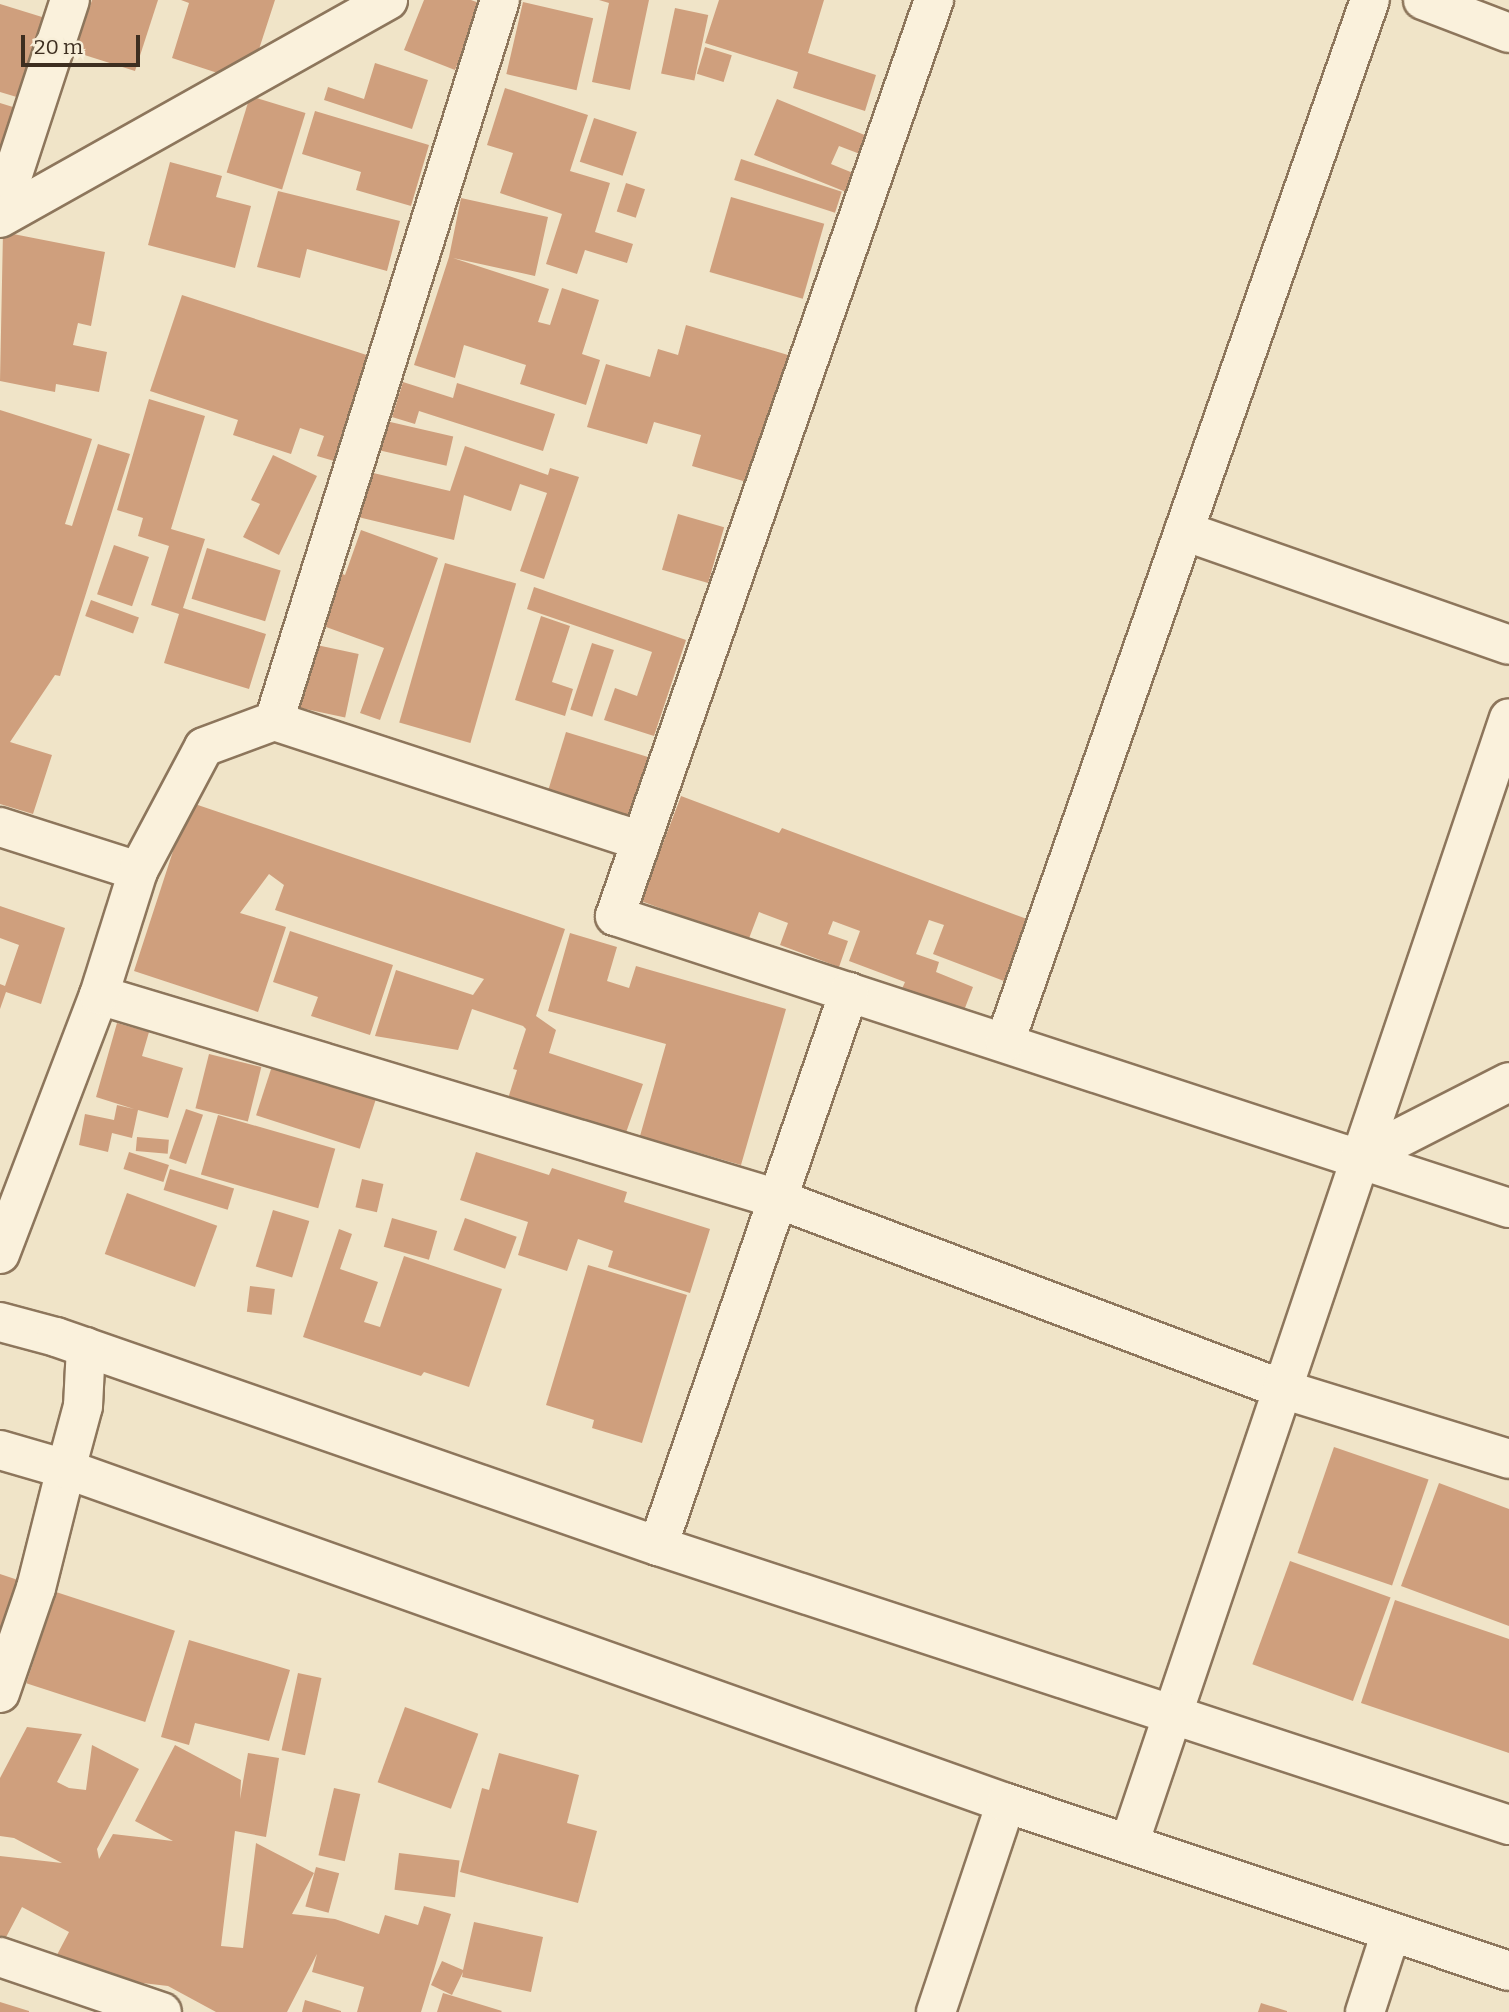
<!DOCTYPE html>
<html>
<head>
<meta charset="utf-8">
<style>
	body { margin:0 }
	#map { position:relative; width:1509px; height:2012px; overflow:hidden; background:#f0e4c8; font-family:Bitter,serif }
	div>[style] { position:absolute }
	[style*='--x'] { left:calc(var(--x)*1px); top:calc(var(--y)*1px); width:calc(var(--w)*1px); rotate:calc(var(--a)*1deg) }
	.building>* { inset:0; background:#cf9f7d; transform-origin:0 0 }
	.roads { filter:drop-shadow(2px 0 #8d765c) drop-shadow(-2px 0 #8d765c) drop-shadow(0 2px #8d765c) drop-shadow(0 -2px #8d765c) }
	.minor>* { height:38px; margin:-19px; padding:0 19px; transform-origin:19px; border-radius:19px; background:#faf1dc }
	.tertiary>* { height:38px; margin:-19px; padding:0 19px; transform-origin:19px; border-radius:19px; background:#faf1dc }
	.secondary>* { height:38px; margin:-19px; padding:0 19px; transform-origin:19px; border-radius:19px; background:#faf1dc }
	span { translate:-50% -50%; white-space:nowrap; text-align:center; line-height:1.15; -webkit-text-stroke:6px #f7eed8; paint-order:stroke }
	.scale { position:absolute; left:21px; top:35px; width:119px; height:32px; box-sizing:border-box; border:4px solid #3d2e20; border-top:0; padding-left:9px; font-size:21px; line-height:24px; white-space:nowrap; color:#3d2e20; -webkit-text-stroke:5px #f7eed8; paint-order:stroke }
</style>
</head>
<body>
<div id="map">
	<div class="building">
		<div style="clip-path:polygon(92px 0,158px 0,135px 71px,75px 52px)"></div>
		<div style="clip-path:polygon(275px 0,248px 83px,172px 58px,189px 3px,181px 0)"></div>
		<div style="clip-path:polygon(424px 0,471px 0,482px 4px,455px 70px,404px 50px)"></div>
		<div style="clip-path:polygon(599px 0,649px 0,630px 90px,592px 82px,609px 3px)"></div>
		<div style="clip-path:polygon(719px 0,824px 0,808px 53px,876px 75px,865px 111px,793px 88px,798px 72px,705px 43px)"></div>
		<div style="left:523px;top:2px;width:72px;height:74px;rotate:13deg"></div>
		<div style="clip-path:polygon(0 4px,55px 21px,30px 101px,0 92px)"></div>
		<div style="left:675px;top:8px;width:34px;height:67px;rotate:12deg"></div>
		<div style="left:705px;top:47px;width:28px;height:28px;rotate:17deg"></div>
		<div style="clip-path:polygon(375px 63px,428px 80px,412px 129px,324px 100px,328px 87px,364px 99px)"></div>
		<div style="clip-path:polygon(505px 88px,588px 115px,570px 171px,610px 183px,595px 232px,633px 244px,627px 263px,585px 250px,577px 274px,546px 264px,562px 214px,500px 193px,513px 153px,487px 145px)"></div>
		<div style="left:250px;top:96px;width:58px;height:80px;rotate:17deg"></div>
		<div style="clip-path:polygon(777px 99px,867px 136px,860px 154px,839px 146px,831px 164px,853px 173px,846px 192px,754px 155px)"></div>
		<div style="clip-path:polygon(0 103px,29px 112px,0 168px)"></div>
		<div style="clip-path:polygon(315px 111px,429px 145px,411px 206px,356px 190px,361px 172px,302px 154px)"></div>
		<div style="left:594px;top:118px;width:45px;height:46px;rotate:18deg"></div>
		<div style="left:741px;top:159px;width:106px;height:22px;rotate:18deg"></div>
		<div style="clip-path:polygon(170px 162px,222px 176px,216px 197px,251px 206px,235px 268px,148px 245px)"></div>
		<div style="left:626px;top:183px;width:20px;height:30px;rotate:18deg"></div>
		<div style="clip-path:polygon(278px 191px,400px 221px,387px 271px,307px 249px,300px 278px,257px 267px)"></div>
		<div style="left:731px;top:197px;width:97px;height:78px;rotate:16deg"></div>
		<div style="clip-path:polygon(461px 198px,548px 217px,535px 276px,453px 258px,549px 289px,538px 322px,550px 325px,562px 288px,599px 300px,582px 354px,600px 360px,586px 405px,520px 384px,526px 365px,464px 345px,455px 378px,414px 365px,449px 257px)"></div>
		<div style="clip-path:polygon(3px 232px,105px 252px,91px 326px,78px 323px,73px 345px,107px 352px,99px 392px,56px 384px,55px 392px,0 381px)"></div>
		<div style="clip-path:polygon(182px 295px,382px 360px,341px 463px,317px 456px,324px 436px,300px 428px,291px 454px,233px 435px,238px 420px,150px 391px)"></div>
		<div style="clip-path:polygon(686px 325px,788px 355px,750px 483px,692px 466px,701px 435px,654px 422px,647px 444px,587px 427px,606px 364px,650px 377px,658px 349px,678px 355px)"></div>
		<div style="clip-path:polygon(403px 382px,453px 398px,457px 383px,555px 414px,543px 451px,419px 411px,415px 424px,392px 417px)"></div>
		<div style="clip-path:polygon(149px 399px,205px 416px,171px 529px,205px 539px,183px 608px,266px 634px,249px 689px,164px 663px,179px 614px,151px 605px,169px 546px,138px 536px,143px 518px,117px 510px)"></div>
		<div style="clip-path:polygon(0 410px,92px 439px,65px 524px,72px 526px,98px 444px,130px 454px,60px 676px,55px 675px,10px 742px,52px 755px,33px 814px,0 804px)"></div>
		<div style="left:386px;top:421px;width:69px;height:30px;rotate:13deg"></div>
		<div style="clip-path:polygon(465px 446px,548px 475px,550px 468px,579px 477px,544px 579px,520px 571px,547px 493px,520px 484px,511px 511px,464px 495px,454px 540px,358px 517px,369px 472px,450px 491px)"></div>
		<div style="clip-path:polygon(273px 455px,317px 476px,279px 555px,243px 537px,260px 504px,251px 500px)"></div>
		<div style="left:678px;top:514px;width:48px;height:58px;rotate:16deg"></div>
		<div style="clip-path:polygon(361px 530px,438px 558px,380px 720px,360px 713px,384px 648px,315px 623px,334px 571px,345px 575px)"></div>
		<div style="left:114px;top:545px;width:37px;height:52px;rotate:19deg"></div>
		<div style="left:207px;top:548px;width:77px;height:53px;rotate:17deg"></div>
		<div style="left:445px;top:563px;width:74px;height:166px;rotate:16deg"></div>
		<div style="clip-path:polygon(534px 587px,686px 640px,654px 736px,604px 720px,615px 688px,637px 696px,652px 652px,527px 609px)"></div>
		<div style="left:91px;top:600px;width:51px;height:17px;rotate:20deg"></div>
		<div style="clip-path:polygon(541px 616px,570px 626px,552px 682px,573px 689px,565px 716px,515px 700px)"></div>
		<div style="left:298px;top:641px;width:62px;height:65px;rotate:12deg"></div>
		<div style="left:592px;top:643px;width:23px;height:70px;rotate:18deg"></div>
		<div style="left:566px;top:732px;width:97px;height:70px;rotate:17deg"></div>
		<div style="clip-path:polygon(681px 796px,779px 833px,782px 828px,1027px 919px,1004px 981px,933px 954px,944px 925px,929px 920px,916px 954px,939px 962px,936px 972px,973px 987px,960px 1021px,898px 998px,905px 982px,849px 961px,860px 931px,833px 921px,828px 934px,848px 941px,839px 967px,780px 945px,788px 923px,759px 912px,748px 941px,641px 901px)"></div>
		<div style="clip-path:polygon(189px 802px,565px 929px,536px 1016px,556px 1030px,549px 1053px,643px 1084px,621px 1147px,505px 1108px,517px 1070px,513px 1069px,526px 1029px,523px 1026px,472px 1009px,458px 1050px,375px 1036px,396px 970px,473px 995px,484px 979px,275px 910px,284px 885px,269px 874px,240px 913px,286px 927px,258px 1012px,134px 971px)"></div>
		<div style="clip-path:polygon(0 906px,65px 928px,41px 1004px,6px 992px,0 1009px,0 984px,5px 986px,19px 945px,0 938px)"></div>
		<div style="clip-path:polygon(290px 931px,393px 965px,370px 1035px,311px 1016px,318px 997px,273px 982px)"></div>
		<div style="clip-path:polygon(570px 933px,617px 947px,607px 981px,629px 988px,636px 966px,786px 1009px,741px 1165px,640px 1136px,666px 1044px,548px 1011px)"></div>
		<div style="clip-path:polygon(117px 1023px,149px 1032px,142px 1056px,183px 1068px,168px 1118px,138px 1110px,132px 1138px,112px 1133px,108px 1152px,79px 1145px,85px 1114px,114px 1120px,117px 1105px,134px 1109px,96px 1097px)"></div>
		<div style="left:209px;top:1054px;width:54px;height:56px;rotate:14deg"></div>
		<div style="left:274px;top:1060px;width:109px;height:58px;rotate:18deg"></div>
		<div style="left:186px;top:1109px;width:18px;height:52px;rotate:19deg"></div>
		<div style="left:218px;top:1115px;width:122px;height:62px;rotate:16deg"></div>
		<div style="left:137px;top:1137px;width:32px;height:14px;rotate:5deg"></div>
		<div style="left:129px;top:1152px;width:42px;height:18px;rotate:18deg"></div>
		<div style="clip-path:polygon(476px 1152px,549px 1175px,552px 1168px,627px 1192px,624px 1202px,710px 1229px,690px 1293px,608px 1267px,613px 1251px,578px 1239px,567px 1271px,518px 1255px,528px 1222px,460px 1200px)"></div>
		<div style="left:170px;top:1169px;width:67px;height:22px;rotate:17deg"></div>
		<div style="left:362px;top:1179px;width:22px;height:29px;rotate:13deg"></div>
		<div style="left:127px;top:1193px;width:96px;height:65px;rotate:20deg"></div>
		<div style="left:273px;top:1210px;width:38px;height:59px;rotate:17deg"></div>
		<div style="left:392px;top:1218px;width:47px;height:30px;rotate:16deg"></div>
		<div style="left:465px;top:1218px;width:55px;height:34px;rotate:20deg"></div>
		<div style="clip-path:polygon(339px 1229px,352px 1234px,340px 1269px,378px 1282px,364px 1322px,380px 1327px,404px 1256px,502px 1289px,469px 1387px,424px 1372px,421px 1376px,303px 1337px)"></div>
		<div style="clip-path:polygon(588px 1265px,687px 1295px,642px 1443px,592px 1428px,594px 1420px,546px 1405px)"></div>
		<div style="left:250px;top:1286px;width:25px;height:26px;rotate:7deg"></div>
		<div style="left:1334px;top:1447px;width:100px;height:112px;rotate:19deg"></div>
		<div style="clip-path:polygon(1439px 1483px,1509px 1509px,1509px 1626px,1401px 1586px)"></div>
		<div style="left:1290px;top:1561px;width:107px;height:110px;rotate:20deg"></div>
		<div style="clip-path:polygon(0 1574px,30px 1584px,0 1671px)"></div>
		<div style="left:56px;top:1592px;width:125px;height:96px;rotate:18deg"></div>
		<div style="clip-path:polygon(1395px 1600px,1509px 1639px,1509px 1753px,1361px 1703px)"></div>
		<div style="clip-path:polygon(189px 1640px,290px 1670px,269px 1741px,195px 1723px,189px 1745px,161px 1737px)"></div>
		<div style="left:298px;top:1673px;width:24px;height:79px;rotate:12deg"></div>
		<div style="left:405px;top:1707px;width:78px;height:80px;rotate:20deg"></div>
		<div style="clip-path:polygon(27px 1727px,82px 1734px,57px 1782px,69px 1788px,86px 1790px,92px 1745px,139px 1769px,97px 1849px,99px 1859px,113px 1834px,173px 1841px,135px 1821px,175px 1745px,241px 1780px,240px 1799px,248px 1753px,279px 1758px,266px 1837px,235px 1831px,221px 1946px,243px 1948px,256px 1843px,314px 1873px,292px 1914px,335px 1919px,379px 1934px,385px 1915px,418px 1925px,424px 1906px,451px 1914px,421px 2012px,357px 2012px,364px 1987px,312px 1972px,317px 1954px,287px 2012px,216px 2012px,168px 1986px,48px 1972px,69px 1932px,22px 1907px,4px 1941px,0 1941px,0 1856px,62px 1863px,14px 1838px,0 1836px,0 1778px)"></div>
		<div style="clip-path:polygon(499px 1753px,579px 1775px,567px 1823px,597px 1831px,578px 1903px,460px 1872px,482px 1788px,489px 1790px)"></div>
		<div style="left:334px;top:1788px;width:27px;height:69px;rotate:13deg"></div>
		<div style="left:399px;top:1853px;width:61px;height:37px;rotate:7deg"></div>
		<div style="left:316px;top:1867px;width:24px;height:41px;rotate:15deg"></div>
		<div style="clip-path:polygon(474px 1922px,543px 1937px,531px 1992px,462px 1977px,463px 1972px,452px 1995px,431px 1985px,442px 1961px,463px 1970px)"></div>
		<div style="clip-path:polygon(443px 1993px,502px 2011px,501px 2012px,437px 2012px)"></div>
		<div style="clip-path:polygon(305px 2000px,341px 2011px,341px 2012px,302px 2012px)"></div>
		<div style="clip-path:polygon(0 2002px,29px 2011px,29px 2012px,0 2012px)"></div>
		<div style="clip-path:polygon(1261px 2003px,1287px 2011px,1287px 2012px,1258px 2012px)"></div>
	</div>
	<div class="roads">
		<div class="minor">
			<div style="--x:934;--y:0;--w:970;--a:109.2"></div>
			<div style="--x:615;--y:916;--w:940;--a:18.09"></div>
			<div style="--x:1423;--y:0;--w:92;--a:21"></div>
			<div style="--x:0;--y:214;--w:225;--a:-71.9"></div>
			<div style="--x:0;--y:218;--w:445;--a:-29.3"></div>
			<div style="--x:1184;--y:531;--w:344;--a:19.3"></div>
			<div style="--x:274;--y:721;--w:756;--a:-72.6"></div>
			<div style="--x:0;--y:827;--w:145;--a:17.7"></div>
			<div style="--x:99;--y:995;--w:709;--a:16.72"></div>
			<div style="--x:778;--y:1199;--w:539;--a:20.66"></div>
			<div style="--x:1282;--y:1389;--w:238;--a:17.1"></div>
			<div style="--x:1005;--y:1042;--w:1104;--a:-70.7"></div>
			<div style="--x:1360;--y:1158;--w:167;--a:-27"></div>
			<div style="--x:0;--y:1254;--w:277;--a:-69.1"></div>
			<div style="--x:99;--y:995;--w:130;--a:-72.5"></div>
			<div style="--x:138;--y:871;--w:140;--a:-62"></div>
			<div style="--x:204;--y:747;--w:75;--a:-20.4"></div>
			<div style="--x:274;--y:721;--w:386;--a:18.1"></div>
			<div style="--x:658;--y:1546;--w:586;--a:-70.98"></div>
			<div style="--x:0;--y:1693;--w:111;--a:-71.1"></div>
			<div style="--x:36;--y:1588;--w:123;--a:-75.9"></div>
			<div style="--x:0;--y:1957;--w:171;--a:18.8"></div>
			<div style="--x:936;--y:2012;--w:220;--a:-71.5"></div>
			<div style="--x:1365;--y:2012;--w:84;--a:-72"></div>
		</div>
		<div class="tertiary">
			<div style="--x:1129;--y:1844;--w:1188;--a:-71.35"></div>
		</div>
		<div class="secondary">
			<div style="--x:0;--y:1322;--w:58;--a:15"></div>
			<div style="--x:56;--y:1337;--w:637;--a:19.15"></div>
			<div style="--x:658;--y:1546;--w:896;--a:18.15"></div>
			<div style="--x:0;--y:1450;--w:69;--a:16.1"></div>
			<div style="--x:66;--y:1469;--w:998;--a:19.56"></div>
			<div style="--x:1006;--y:1803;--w:530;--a:18.47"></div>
			<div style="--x:66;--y:1469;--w:65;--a:-74.9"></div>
			<div style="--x:83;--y:1406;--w:59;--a:-87.1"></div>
		</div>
	</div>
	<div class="scale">20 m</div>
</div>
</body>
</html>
